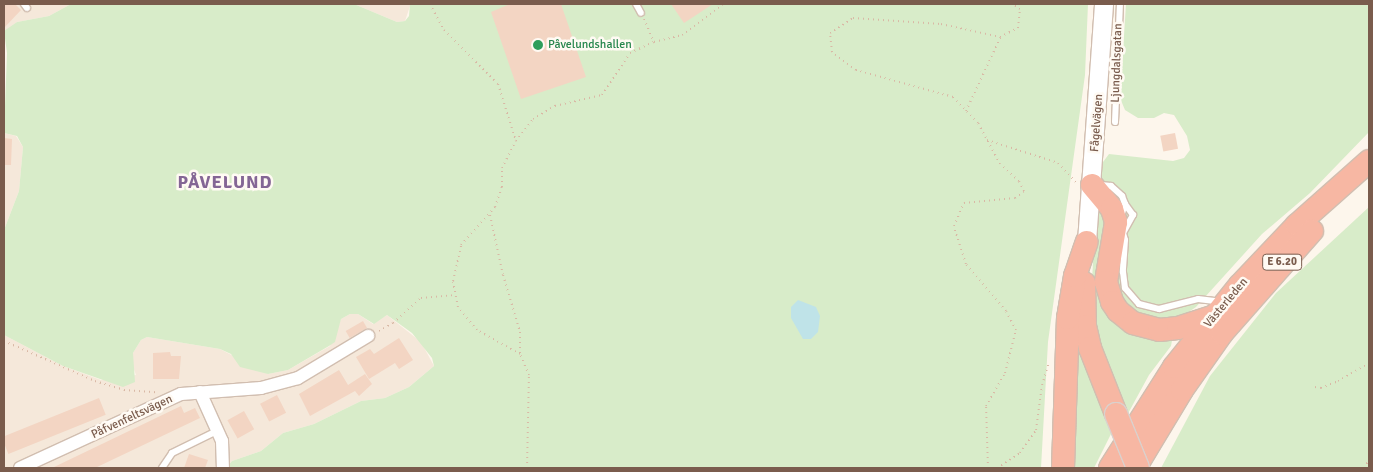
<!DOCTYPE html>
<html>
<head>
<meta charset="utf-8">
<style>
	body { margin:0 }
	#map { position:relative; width:1373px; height:472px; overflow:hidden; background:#fdf6ec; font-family:Signika,sans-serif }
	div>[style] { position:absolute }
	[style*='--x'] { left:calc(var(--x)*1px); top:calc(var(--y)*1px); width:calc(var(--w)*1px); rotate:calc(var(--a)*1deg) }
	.residential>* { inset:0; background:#f5e8da }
	.green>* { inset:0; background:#d8ecc9 }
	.water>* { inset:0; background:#bfe3e8 }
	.building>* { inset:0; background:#f3d5c3; transform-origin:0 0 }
	.path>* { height:2px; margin-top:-1px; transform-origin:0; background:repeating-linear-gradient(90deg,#d9b8a5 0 1px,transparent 0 5px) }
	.roads { filter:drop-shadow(1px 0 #d1beb0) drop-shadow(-1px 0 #d1beb0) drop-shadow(0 1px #d1beb0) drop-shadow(0 -1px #d1beb0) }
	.lane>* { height:6px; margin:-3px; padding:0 3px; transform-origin:3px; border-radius:3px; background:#fff }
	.street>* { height:12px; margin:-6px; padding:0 6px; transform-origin:6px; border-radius:6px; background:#fff }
	.secondary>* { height:18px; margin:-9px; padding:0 9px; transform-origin:9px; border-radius:9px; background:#fff }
	.highway>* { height:22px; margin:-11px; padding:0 11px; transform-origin:11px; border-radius:11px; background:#f7b7a3 }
	.bridges { filter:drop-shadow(1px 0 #dad1cd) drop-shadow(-1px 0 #dad1cd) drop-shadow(0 1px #dad1cd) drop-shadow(0 -1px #dad1cd) }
	.highway-bridge>* { height:22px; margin:-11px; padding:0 11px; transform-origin:11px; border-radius:11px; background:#f7b7a3 }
	.dots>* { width:14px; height:14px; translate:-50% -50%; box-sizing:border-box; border:2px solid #fffaf3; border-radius:50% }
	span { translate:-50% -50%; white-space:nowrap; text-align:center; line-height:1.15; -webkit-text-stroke:5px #fffaf3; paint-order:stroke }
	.shield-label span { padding:1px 4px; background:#fffaf3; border:1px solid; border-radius:4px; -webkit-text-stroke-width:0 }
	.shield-label { font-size:11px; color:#7a5c4d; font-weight:700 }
	.leisure-label { font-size:12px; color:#27864d }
	.left { translate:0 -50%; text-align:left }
	.street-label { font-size:12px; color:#7a5c4d }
	.district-label { font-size:18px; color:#846695; font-weight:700; letter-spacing:1px }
	.frame { position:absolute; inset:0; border:5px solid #7a5c4d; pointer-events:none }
</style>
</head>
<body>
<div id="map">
	<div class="residential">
		<div style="clip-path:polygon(4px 4px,71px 4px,49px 16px,17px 22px,4px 32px)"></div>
		<div style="clip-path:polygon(354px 4px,410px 4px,410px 6px,405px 21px,397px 22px)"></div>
		<div style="clip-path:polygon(4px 133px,16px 136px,23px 147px,19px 191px,4px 230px)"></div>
		<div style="clip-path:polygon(350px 314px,358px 314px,373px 324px,387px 315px,421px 342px,434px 366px,409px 387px,385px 398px,361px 401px,314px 424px,283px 433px,261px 451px,232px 461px,226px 468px,4px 468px,4px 335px,63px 366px,101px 380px,136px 375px,131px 361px,133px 353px,141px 340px,147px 337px,220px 349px,268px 374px,288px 370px,330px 346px,341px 319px)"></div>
	</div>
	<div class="green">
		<div style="clip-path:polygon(71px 4px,354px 4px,397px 22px,405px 21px,409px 16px,410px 4px,1088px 4px,1085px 75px,1048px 342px,1041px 468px,226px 468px,232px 461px,261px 451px,283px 433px,314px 424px,361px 401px,385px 398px,409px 387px,434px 366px,432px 358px,412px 333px,387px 315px,374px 324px,358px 314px,350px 314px,341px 319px,335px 342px,329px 346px,288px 370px,268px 374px,240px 367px,231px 354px,220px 349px,147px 337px,141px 340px,133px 353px,135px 382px,123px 387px,63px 366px,4px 335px,4px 230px,19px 191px,23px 147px,17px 136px,4px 133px,7px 53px,4px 31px,17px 22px,49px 16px)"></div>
		<div style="clip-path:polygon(1126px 4px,1369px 4px,1369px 132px,1310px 193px,1262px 234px,1196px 307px,1177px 320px,1158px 325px,1120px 305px,1100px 183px,1103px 162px,1109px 154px,1173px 161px,1184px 158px,1190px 150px,1187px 136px,1174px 115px,1164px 113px,1154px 118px,1138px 118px,1125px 110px,1120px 98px)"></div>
		<div style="clip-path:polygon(1096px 205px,1106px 215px,1103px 304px,1173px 335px,1171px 346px,1149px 375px,1125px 419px,1090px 319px)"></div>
		<div style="clip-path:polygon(1369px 207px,1369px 468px,1161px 468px,1210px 376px,1276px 293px)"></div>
		<div style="clip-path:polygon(1080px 337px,1087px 372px,1112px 432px,1094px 468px,1069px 468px,1072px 371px)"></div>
	</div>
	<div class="water">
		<div style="clip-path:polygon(798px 300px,816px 307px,820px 316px,818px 332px,811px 339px,803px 339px,791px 318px,791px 307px)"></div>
	</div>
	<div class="building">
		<div style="clip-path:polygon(4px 4px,15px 4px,21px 10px,4px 28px)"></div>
		<div style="clip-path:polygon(510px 4px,561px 4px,586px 77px,521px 99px,491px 12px)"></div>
		<div style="clip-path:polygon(671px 4px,713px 4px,684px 23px)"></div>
		<div style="left:1175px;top:133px;width:16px;height:15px;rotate:79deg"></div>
		<div style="clip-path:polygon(4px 138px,12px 139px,11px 165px,4px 165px)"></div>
		<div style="left:363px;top:321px;width:8px;height:20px;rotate:60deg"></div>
		<div style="clip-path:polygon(399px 338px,413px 360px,399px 369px,395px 363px,369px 379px,356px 357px,370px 349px,374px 354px)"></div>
		<div style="clip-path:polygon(170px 352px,171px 356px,181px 356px,179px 379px,153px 379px,153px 353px)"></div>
		<div style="clip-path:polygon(339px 370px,348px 385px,365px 374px,372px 384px,359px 396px,355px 391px,310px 416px,299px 394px)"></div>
		<div style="left:277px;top:395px;width:20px;height:19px;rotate:63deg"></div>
		<div style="left:99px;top:398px;width:18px;height:105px;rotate:68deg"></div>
		<div style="clip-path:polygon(181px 406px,184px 413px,195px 408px,200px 418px,95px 468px,52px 468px)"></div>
		<div style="left:244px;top:411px;width:21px;height:19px;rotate:61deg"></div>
		<div style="clip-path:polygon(189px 454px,208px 460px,205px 468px,184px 468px)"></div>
	</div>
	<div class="path">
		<div style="--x:430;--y:4;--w:30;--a:62"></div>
		<div style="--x:444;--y:30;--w:76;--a:45"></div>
		<div style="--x:498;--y:84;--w:60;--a:72.5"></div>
		<div style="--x:644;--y:19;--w:25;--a:67"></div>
		<div style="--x:966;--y:111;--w:81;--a:-65"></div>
		<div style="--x:987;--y:140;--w:75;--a:17.9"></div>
		<div style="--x:1058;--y:163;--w:26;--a:47"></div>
		<div style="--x:490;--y:215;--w:61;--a:77.8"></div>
		<div style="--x:503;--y:275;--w:59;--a:73.4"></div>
		<div style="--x:520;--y:332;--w:21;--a:90"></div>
		<div style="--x:379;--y:331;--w:16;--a:-30"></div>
		<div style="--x:393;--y:323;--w:38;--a:-42"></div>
		<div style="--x:421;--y:298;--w:33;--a:-5"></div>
		<div style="--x:4;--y:341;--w:99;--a:23.7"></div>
		<div style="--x:95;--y:381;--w:30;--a:17"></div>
		<div style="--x:124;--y:390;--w:32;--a:4"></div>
		<div style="--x:1315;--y:387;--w:6;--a:9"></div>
		<div style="--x:1321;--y:388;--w:18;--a:-22"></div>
		<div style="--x:1338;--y:381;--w:36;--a:-30"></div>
		<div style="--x:527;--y:468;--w:93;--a:-88.8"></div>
		<div style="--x:529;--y:375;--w:23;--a:-113"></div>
		<div style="--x:520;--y:354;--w:49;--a:-150.8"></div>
		<div style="--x:477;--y:330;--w:30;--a:-130"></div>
		<div style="--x:458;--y:307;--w:26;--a:-101"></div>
		<div style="--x:453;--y:281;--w:37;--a:-77"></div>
		<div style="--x:461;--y:245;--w:51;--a:-48.2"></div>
		<div style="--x:495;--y:207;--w:21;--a:-71"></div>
		<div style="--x:502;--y:187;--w:19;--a:-90"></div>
		<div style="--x:502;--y:168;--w:30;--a:-63"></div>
		<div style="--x:516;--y:141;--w:28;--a:-52"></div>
		<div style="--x:533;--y:119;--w:26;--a:-31"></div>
		<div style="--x:555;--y:106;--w:48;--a:-13.2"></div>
		<div style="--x:602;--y:95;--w:50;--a:-56.3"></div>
		<div style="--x:630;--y:53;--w:26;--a:-25"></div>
		<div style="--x:654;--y:42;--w:29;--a:-14"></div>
		<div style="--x:682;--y:35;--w:51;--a:-37.1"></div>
		<div style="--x:988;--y:468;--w:62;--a:-91.8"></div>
		<div style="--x:986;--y:406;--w:38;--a:-60"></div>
		<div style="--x:1005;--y:373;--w:44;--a:-75.7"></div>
		<div style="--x:1016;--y:330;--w:21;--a:-118"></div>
		<div style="--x:1006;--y:311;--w:62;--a:-130.4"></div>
		<div style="--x:966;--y:264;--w:40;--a:-108"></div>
		<div style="--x:954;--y:226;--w:25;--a:-67"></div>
		<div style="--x:964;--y:203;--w:51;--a:-5.6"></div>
		<div style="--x:1015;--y:198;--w:11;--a:-38"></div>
		<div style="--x:1024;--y:191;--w:11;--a:-117"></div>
		<div style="--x:1019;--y:181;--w:25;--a:-138"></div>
		<div style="--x:1000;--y:164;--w:47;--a:-118.2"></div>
		<div style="--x:978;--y:123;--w:36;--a:-134"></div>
		<div style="--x:953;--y:97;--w:101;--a:-164.4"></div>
		<div style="--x:856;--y:70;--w:30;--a:-143"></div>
		<div style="--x:832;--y:52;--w:19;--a:-96"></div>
		<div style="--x:830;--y:33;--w:27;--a:-33"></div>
		<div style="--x:853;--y:18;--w:88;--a:3.9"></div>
		<div style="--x:941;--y:24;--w:60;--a:12.4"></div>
		<div style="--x:1000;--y:37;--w:20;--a:-27"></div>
		<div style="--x:1018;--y:28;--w:19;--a:-84"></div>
		<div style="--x:1020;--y:9;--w:9;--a:-144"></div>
		<div style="--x:997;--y:468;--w:27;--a:-33"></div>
		<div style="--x:1020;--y:453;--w:28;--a:-55"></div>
		<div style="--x:1036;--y:430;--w:45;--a:-82.4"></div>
		<div style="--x:1042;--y:385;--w:24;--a:-73"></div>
		<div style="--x:1364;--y:468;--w:9;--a:-58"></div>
	</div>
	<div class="roads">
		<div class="lane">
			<div style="--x:24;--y:4;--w:5;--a:53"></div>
			<div style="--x:636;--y:4;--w:10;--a:61"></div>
			<div style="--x:1115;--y:122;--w:118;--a:-87.6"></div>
			<div style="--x:1101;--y:185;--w:10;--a:6"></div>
			<div style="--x:1111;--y:186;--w:15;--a:42"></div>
			<div style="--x:1122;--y:196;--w:9;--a:69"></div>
			<div style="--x:1125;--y:204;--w:13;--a:108"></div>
			<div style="--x:1122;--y:230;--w:10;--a:73"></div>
			<div style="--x:1125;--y:240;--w:32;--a:94"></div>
			<div style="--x:1123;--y:272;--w:16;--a:83"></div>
			<div style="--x:1125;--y:288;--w:21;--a:49"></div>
			<div style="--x:1139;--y:304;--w:21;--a:14"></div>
			<div style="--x:1159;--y:309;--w:40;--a:-14.4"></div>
			<div style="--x:1198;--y:299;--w:23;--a:7"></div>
			<div style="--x:1123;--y:233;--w:21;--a:-61"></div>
			<div style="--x:1133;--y:215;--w:14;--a:-126"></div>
			<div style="--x:162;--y:468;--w:18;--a:-56"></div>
			<div style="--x:172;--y:453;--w:50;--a:-26.1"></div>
		</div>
		<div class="street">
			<div style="--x:200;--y:392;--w:54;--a:65.8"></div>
			<div style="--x:222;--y:441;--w:27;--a:88"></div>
			<div style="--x:20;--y:468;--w:177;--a:-24.7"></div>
			<div style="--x:181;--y:394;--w:80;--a:-4.3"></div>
			<div style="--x:261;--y:388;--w:38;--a:-15"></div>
			<div style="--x:298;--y:378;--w:82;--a:-31"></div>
		</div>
		<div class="secondary">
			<div style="--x:1087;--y:242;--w:239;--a:-85.9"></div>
		</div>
		<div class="highway">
			<div style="--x:1092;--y:185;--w:31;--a:50"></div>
			<div style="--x:1112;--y:209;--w:14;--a:73"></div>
			<div style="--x:1116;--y:222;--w:61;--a:99.5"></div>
			<div style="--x:1106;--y:282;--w:21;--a:73"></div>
			<div style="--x:1112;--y:302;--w:11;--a:56"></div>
			<div style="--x:1118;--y:311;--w:19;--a:39"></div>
			<div style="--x:1133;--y:323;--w:27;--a:15"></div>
			<div style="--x:1159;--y:330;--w:19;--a:-6"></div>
			<div style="--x:1178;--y:328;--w:38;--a:-18"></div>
			<div style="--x:1084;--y:283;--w:43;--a:88.7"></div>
			<div style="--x:1085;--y:326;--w:23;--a:77"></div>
			<div style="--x:1090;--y:348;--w:71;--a:68.5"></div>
			<div style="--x:1063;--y:468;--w:150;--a:-88.1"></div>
			<div style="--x:1068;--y:318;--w:43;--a:-80.5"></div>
			<div style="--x:1075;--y:276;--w:36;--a:-71"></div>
			<div style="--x:1110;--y:468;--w:120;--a:-57.6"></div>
			<div style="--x:1174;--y:367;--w:105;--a:-51.2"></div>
			<div style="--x:1240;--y:285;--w:83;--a:-46.5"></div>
			<div style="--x:1297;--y:225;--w:96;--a:-41.6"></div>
			<div style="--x:1135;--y:468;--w:91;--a:-58.9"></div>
			<div style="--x:1182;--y:390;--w:70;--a:-54.9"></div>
			<div style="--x:1222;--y:333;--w:136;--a:-48.6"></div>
		</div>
	</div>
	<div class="bridges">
		<div class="highway-bridge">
			<div style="--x:1116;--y:414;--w:58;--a:67.8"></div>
		</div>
	</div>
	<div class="dots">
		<div style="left:538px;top:45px;background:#2e9e5b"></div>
	</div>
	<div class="shield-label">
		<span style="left:1282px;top:262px">E 6.20</span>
	</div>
	<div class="leisure-label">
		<span class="left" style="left:548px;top:45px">Påvelundshallen</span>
	</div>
	<div class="street-label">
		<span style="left:1117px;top:63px;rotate:-88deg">Ljungdalsgatan</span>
		<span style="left:1097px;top:123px;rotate:-86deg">Fågelvägen</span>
		<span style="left:1226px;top:303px;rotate:-50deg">Västerleden</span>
		<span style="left:132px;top:417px;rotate:-25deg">Påfvenfeltsvägen</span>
	</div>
	<div class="district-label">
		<span style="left:225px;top:182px">PÅVELUND</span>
	</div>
	<div class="frame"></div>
</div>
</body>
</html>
